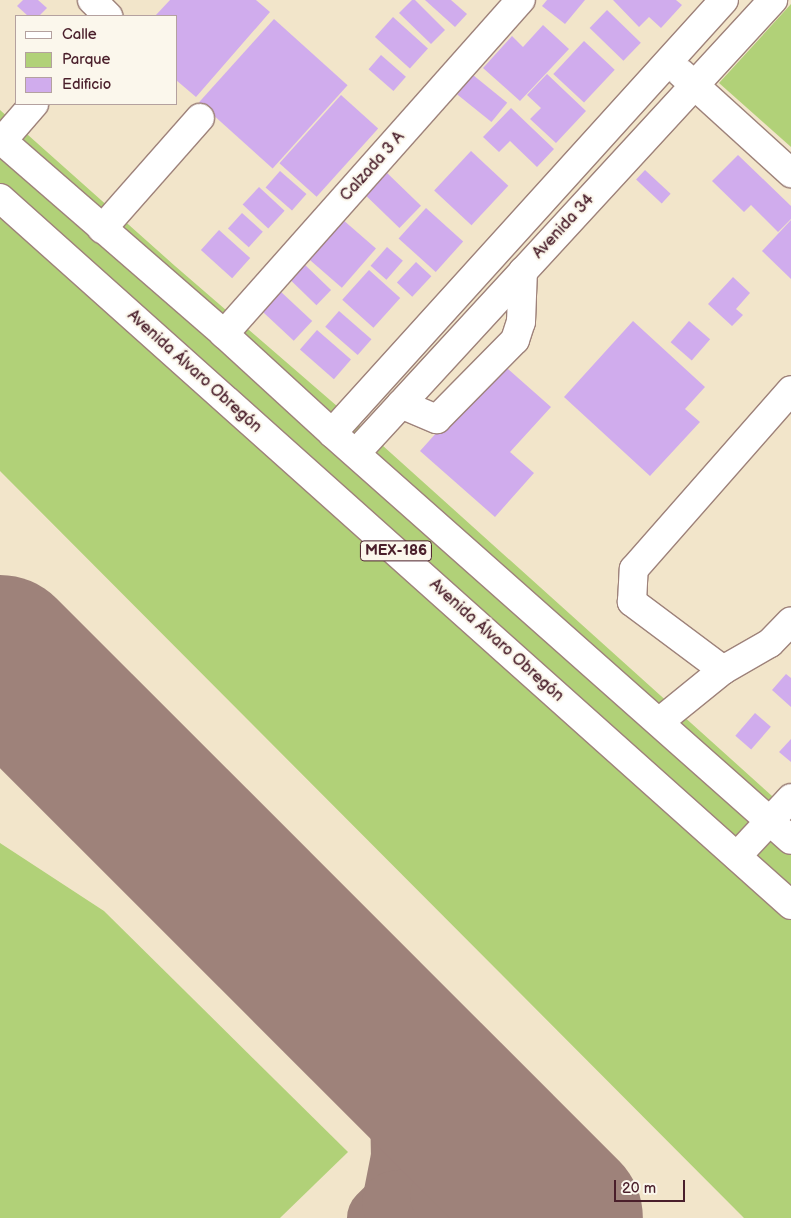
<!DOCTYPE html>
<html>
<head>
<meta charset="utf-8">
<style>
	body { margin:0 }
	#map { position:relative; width:791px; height:1218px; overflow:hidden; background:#f2e5ca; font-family:"Balsamiq Sans",sans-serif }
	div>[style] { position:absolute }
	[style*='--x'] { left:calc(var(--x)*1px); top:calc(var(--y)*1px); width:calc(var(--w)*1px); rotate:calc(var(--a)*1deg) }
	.green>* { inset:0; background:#b1d178 }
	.taxiway>* { height:64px; margin:-32px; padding:0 32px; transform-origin:32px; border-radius:32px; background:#9e827a }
	.runway>* { height:160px; margin:-80px; padding:0 80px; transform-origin:80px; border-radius:80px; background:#9e827a }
	.building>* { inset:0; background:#d0aced; transform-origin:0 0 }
	.roads { filter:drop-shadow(1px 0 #9e827a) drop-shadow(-1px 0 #9e827a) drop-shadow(0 1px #9e827a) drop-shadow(0 -1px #9e827a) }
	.minor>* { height:28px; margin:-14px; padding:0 14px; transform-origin:14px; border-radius:14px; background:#fff }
	.major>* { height:28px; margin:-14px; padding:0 14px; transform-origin:14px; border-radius:14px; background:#fff }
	span { translate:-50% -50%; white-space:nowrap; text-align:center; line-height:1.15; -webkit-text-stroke:4.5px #fbf7ec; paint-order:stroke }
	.shield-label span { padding:1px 4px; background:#fbf7ec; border:1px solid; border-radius:4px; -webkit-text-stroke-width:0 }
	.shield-label { font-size:15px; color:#4a1f2b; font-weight:700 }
	.street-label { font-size:16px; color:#4a1f2b }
	.legend { position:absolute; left:15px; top:15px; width:162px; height:90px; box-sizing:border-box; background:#fbf7ec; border:1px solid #b4a19f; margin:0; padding:6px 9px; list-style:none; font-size:15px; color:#4a1f2b }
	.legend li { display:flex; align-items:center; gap:10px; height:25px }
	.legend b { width:25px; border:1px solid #b4a19f }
	.scale { position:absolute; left:614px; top:1180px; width:71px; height:22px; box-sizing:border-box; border:2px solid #4a1f2b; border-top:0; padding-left:6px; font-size:15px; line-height:18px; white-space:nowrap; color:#4a1f2b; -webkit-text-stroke:4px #fbf7ec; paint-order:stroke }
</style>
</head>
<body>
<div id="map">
	<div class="green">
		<div style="clip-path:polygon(791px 4px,791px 147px,719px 83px)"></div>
		<div style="clip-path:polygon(0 110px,175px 266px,382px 445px,791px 813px,791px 1218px,744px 1218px,0 471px)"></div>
		<div style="clip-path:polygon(0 843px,104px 911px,348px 1152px,280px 1218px,0 1218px)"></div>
	</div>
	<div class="taxiway">
		<div style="--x:0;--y:721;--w:52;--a:8.9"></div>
		<div style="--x:51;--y:729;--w:28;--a:23"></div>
		<div style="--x:77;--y:740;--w:37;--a:36"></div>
		<div style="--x:361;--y:1016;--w:36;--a:54"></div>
		<div style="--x:382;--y:1045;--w:43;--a:68.2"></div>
		<div style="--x:398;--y:1085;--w:21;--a:79"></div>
		<div style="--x:402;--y:1106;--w:51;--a:88.9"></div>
		<div style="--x:403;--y:1157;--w:47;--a:101.1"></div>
		<div style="--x:379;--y:1218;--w:21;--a:-45"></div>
		<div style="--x:394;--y:1203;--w:49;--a:-8.3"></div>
		<div style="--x:442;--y:1196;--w:30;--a:-2"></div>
		<div style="--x:472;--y:1195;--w:48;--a:9.7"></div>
		<div style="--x:519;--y:1203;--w:41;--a:21.5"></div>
	</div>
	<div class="runway">
		<div style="--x:0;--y:655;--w:796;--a:45"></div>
	</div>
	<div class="building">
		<div style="clip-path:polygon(23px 0,38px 0,47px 8px,39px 16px,28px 16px,17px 6px)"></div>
		<div style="clip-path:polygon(170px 0,256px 0,270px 12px,196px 97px,176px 80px,176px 16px,155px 16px)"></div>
		<div style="clip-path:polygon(412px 0,415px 0,445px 30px,431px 44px,399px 13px)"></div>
		<div style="clip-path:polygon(425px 0,451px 0,467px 14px,455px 27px)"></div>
		<div style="clip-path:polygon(547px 0,585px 0,565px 24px,542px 6px)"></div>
		<div style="clip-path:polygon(613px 0,676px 0,682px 5px,661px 28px,649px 17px,639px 27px)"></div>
		<div style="left:607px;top:10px;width:47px;height:25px;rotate:44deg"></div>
		<div style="left:393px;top:17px;width:47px;height:27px;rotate:42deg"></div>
		<div style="left:274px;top:19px;width:99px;height:112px;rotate:42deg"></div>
		<div style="clip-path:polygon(543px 25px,569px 49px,520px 101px,483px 68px,512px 36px,523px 47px)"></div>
		<div style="left:584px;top:41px;width:42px;height:45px;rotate:43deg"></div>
		<div style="left:381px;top:55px;width:33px;height:19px;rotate:41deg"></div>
		<div style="clip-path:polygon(547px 74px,586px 111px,556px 143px,530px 119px,541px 108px,527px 95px)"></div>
		<div style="left:473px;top:75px;width:44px;height:25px;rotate:39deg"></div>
		<div style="left:341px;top:95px;width:50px;height:92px;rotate:42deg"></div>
		<div style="clip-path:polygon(511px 108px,554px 149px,537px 167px,510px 141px,499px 152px,483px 137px)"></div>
		<div style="left:471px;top:151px;width:51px;height:54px;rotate:43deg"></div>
		<div style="clip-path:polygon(738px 155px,791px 206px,791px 219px,778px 232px,751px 205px,744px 212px,712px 181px)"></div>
		<div style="left:645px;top:170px;width:35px;height:13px;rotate:43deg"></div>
		<div style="left:280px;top:171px;width:35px;height:22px;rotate:41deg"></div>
		<div style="left:385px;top:171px;width:50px;height:31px;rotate:44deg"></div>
		<div style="left:259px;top:187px;width:35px;height:24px;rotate:43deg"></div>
		<div style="left:426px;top:208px;width:50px;height:41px;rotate:42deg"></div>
		<div style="left:242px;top:213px;width:28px;height:21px;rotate:42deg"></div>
		<div style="left:342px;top:219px;width:45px;height:52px;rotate:41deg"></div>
		<div style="clip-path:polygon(791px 220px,791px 279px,762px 251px)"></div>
		<div style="left:219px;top:230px;width:42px;height:27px;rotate:42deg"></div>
		<div style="left:387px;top:247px;width:21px;height:25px;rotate:41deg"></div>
		<div style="left:416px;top:262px;width:21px;height:28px;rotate:43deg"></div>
		<div style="left:303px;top:263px;width:39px;height:21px;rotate:44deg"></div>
		<div style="left:369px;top:270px;width:42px;height:40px;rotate:42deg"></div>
		<div style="clip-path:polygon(733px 277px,750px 293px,736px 309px,743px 315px,732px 326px,708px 304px)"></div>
		<div style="left:280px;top:291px;width:44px;height:27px;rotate:43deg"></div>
		<div style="left:339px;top:311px;width:43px;height:21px;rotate:41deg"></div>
		<div style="clip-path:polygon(633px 321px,705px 387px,685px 409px,700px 422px,650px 476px,564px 397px)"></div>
		<div style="left:689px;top:321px;width:28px;height:28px;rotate:41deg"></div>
		<div style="left:317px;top:330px;width:45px;height:26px;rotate:41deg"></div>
		<div style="clip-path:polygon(500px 362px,551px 407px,510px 452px,534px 473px,495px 517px,420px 451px)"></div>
		<div style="clip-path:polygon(786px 674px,791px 678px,791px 707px,772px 690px)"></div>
		<div style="left:755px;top:713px;width:21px;height:30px;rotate:41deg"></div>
		<div style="clip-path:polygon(791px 739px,791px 762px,779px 752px)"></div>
	</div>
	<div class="roads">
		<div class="minor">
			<div style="--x:92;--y:0;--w:23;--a:45"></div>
			<div style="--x:681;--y:73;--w:149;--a:42.3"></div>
			<div style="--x:2;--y:141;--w:49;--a:-49.1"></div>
			<div style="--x:102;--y:229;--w:148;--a:-48.6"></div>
			<div style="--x:224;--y:334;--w:447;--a:-48.4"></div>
			<div style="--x:401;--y:404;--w:39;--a:23"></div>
			<div style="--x:437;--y:419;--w:111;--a:-45.4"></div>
			<div style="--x:515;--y:340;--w:19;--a:-72"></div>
			<div style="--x:521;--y:322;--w:51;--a:-87.8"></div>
			<div style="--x:332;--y:433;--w:584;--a:-47.85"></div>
			<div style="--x:356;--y:453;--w:616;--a:-47.37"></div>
			<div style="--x:723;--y:670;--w:114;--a:-143.2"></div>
			<div style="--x:632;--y:602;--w:33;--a:-87"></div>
			<div style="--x:634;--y:569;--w:238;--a:-48.7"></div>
			<div style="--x:659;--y:722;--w:82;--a:-39.1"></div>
			<div style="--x:723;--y:670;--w:54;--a:-29.9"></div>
			<div style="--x:770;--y:643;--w:30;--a:-46"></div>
			<div style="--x:737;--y:856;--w:79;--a:-47"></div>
		</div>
		<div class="major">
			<div style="--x:0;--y:139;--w:297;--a:41"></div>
			<div style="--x:224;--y:334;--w:147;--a:42.5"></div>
			<div style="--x:332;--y:433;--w:613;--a:41.56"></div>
			<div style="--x:0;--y:198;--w:1061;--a:41.79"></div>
		</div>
	</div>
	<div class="shield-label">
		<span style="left:396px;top:551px">MEX-186</span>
	</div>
	<div class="street-label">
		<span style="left:373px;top:167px;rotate:-48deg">Calzada 3 A</span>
		<span style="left:564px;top:227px;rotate:-47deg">Avenida 34</span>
		<span style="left:194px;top:372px;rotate:42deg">Avenida Álvaro Obregón</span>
		<span style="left:496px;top:641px;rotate:42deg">Avenida Álvaro Obregón</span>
	</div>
	<ul class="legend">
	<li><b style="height:6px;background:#fff"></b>Calle</li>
	<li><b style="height:14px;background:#b1d178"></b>Parque</li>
	<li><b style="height:14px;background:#d0aced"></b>Edificio</li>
	</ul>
	<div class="scale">20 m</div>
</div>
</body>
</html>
